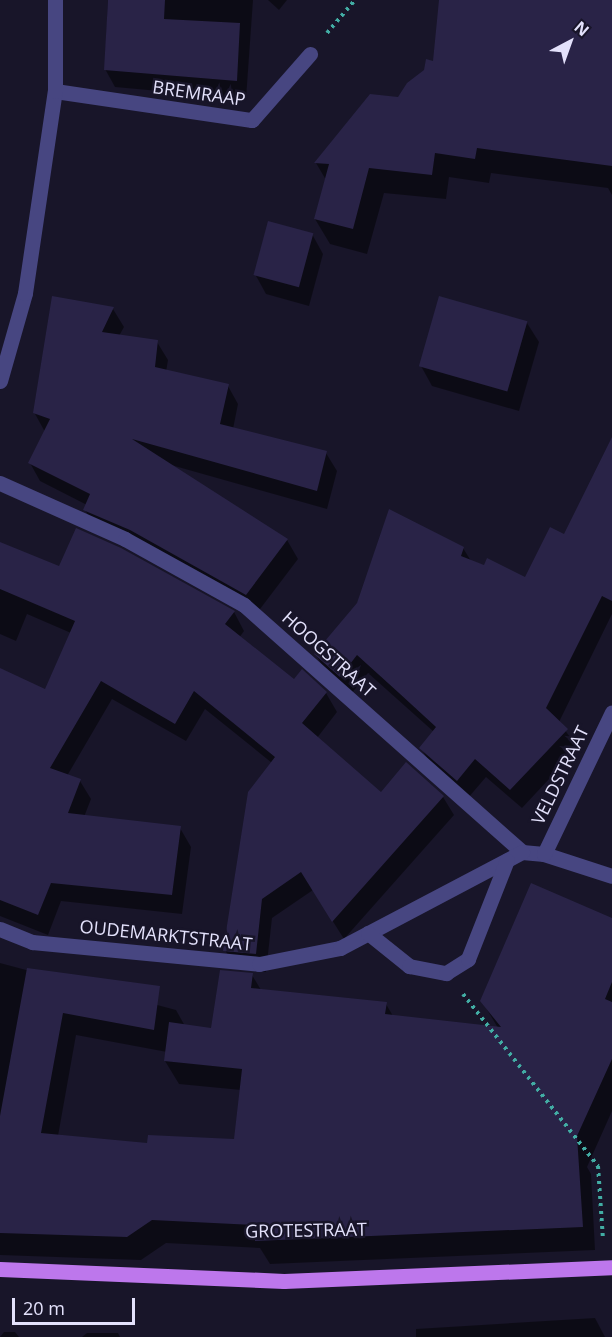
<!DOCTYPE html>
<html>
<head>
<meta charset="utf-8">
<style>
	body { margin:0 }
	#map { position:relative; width:612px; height:1337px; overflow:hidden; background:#181529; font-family:"Open Sans",sans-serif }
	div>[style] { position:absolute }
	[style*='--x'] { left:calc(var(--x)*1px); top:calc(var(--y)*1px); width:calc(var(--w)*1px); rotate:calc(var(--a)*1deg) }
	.shadow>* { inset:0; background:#0007 }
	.building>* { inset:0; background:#292347; transform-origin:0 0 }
	.path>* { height:4px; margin-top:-2px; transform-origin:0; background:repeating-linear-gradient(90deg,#42ada4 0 3px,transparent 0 7.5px) }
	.minor>* { height:15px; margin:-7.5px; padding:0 7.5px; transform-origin:7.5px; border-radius:7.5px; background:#474681 }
	.major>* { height:15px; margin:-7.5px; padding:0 7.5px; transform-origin:7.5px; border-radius:7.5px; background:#bd77ec }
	span { translate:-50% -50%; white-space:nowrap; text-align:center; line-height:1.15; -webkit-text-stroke:5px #181529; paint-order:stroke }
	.street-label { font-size:18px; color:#e3e1fb }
	.north { position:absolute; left:540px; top:12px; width:60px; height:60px; -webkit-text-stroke:4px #181529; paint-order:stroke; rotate:41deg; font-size:16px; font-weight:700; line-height:24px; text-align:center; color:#e3e1fb }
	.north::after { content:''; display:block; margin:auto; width:21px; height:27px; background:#e3e1fb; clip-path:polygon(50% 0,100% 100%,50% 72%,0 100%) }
	.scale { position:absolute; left:12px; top:1298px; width:123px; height:27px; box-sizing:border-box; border:3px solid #e3e1fb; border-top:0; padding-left:8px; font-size:18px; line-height:21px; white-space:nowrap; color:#e3e1fb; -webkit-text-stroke:4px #181529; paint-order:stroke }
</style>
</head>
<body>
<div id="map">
	<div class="shadow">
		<div style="clip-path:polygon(108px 0,253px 0,246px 99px,115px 87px,105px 69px)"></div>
		<div style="clip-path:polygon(268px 0,287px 0,279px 10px)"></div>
		<div style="clip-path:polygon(441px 0,612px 0,612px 195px,608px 188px,491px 173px,489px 183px,449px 177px,446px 199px,384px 193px,367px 254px,330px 244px,315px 219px,326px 180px,316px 163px,371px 96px,399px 99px,435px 62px)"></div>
		<div style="clip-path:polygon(312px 234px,323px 254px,309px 306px,266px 294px,255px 274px)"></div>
		<div style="clip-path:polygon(113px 309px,124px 327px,119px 336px,157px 342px,168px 360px,166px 372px,228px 386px,238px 404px,233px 429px,326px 453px,337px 471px,327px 509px,171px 465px,287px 540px,298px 559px,257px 613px,96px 528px,85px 510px,87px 505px,40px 481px,30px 463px,45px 432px,34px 412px)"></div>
		<div style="clip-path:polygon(527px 323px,539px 342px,519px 411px,432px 386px,421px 366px)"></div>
		<div style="clip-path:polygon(612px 441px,612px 614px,559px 722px,578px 748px,522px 808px,486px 777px,468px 798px,432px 766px,421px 748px,434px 732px,368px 673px,351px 694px,327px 673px,316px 655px,463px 548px,471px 561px,526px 579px,564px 536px)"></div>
		<div style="clip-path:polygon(0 544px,59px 568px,234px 612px,244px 631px,239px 638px,294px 681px,326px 693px,337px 712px,317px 738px,382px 794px,443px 797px,454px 815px,344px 939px,313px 890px,272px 918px,266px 972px,236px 969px,225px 950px,272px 763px,205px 709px,186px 741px,112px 699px,67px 776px,80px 781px,91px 799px,84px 817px,180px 828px,191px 847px,182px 914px,61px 901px,48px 935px,0 916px,0 669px,46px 691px,71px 633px,27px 614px,16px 641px,0 634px)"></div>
		<div style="clip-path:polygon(evenodd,612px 941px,612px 1111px,587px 1167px,591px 1174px,595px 1250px,270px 1264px,260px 1248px,166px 1243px,141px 1260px,0 1255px,0 963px,176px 1010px,185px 1026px,212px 1030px,252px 975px,261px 990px,386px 1004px,393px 1016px,498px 1028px,482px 1001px,612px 941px,76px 1035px,167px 1052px,165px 1061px,179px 1084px,241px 1090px,235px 1140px,148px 1145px,58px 1136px,76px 1035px)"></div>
		<div style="clip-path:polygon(595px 1318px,605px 1337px,416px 1337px,416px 1329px)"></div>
		<div style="clip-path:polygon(4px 1332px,15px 1332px,19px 1337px,0 1337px)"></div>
		<div style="clip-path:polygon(87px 1333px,118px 1333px,120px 1337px,82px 1337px)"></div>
	</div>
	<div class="building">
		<div style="clip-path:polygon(108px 0,165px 0,164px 19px,240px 23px,237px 81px,104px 70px)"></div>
		<div style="clip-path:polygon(439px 0,612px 0,612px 166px,477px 148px,475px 159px,435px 153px,432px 175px,369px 168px,353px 229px,314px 219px,329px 164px,314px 163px,370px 94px,398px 97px,407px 83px,424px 70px,426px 59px,433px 61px)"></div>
		<div style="left:268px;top:221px;width:47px;height:56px;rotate:15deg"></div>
		<div style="clip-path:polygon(52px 296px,114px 307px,102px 332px,158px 340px,155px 367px,229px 384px,220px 424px,327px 451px,317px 491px,132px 439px,288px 539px,246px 595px,130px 530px,83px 510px,90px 494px,28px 463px,50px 419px,33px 413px)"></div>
		<div style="left:439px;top:296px;width:92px;height:73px;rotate:16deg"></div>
		<div style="clip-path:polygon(612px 437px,612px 601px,602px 596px,546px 708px,568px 729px,510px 790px,475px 759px,457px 781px,419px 748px,436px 727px,399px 693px,357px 655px,340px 677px,314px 654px,357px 603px,389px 509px,464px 547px,461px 556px,484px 565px,487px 558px,525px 577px,550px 527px,564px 534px)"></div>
		<div style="clip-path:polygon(76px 528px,121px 548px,235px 611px,225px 624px,294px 679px,302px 669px,327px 692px,302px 723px,381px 792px,406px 762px,444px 796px,332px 922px,301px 872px,262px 899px,256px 954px,223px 951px,248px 792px,275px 757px,194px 691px,175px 724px,101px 681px,50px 768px,81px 779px,68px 813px,181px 826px,172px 895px,51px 883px,38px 915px,0 900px,0 668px,45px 689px,75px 621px,0 589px,0 542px,59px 566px)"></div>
		<div style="clip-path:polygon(531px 883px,612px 918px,612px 982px,605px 999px,612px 1002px,612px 1059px,577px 1136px,583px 1227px,255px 1241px,254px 1225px,152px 1220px,127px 1237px,0 1233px,0 1116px,27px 968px,160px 986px,154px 1030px,63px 1013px,41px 1133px,147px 1143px,148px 1135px,234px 1139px,242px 1069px,164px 1061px,169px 1022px,211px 1028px,220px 970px,253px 973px,251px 988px,387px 1002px,385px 1014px,501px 1027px,480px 1001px)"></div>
	</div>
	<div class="path">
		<div style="--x:327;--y:33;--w:43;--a:-49.7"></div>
		<div style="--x:463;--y:994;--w:219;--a:51.9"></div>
		<div style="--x:598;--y:1166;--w:74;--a:86.1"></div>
	</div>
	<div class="minor">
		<div style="--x:55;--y:91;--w:199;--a:8.4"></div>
		<div style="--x:252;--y:120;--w:88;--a:-48.7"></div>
		<div style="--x:0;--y:381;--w:91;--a:-74.1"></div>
		<div style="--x:25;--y:293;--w:204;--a:-81.6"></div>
		<div style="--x:55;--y:91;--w:91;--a:-90"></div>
		<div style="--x:0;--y:483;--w:137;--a:24.1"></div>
		<div style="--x:125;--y:539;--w:136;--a:29"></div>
		<div style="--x:244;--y:605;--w:372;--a:41.6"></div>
		<div style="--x:522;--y:852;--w:22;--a:5"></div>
		<div style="--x:544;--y:854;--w:71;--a:17.9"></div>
		<div style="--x:544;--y:854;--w:157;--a:-64.4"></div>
		<div style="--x:0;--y:929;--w:35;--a:22"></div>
		<div style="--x:32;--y:942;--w:228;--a:5.5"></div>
		<div style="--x:259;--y:964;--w:83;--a:-11.2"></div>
		<div style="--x:340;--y:948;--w:206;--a:-27.8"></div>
		<div style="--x:368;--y:933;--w:53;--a:38.8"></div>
		<div style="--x:409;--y:966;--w:38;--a:11"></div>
		<div style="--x:446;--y:973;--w:26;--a:-32"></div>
		<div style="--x:468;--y:959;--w:106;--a:-68.5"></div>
	</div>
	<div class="major">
		<div style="--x:0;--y:1269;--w:284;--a:2.4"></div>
		<div style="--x:284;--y:1281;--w:328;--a:-2.4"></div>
	</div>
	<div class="street-label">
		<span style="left:199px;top:93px;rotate:8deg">BREMRAAP</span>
		<span style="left:329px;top:654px;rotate:42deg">HOOGSTRAAT</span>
		<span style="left:560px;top:775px;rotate:-64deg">VELDSTRAAT</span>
		<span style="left:166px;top:935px;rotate:6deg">OUDEMARKTSTRAAT</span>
		<span style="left:306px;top:1230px;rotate:-1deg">GROTESTRAAT</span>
	</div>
	<div class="north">N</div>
	<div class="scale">20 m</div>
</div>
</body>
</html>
